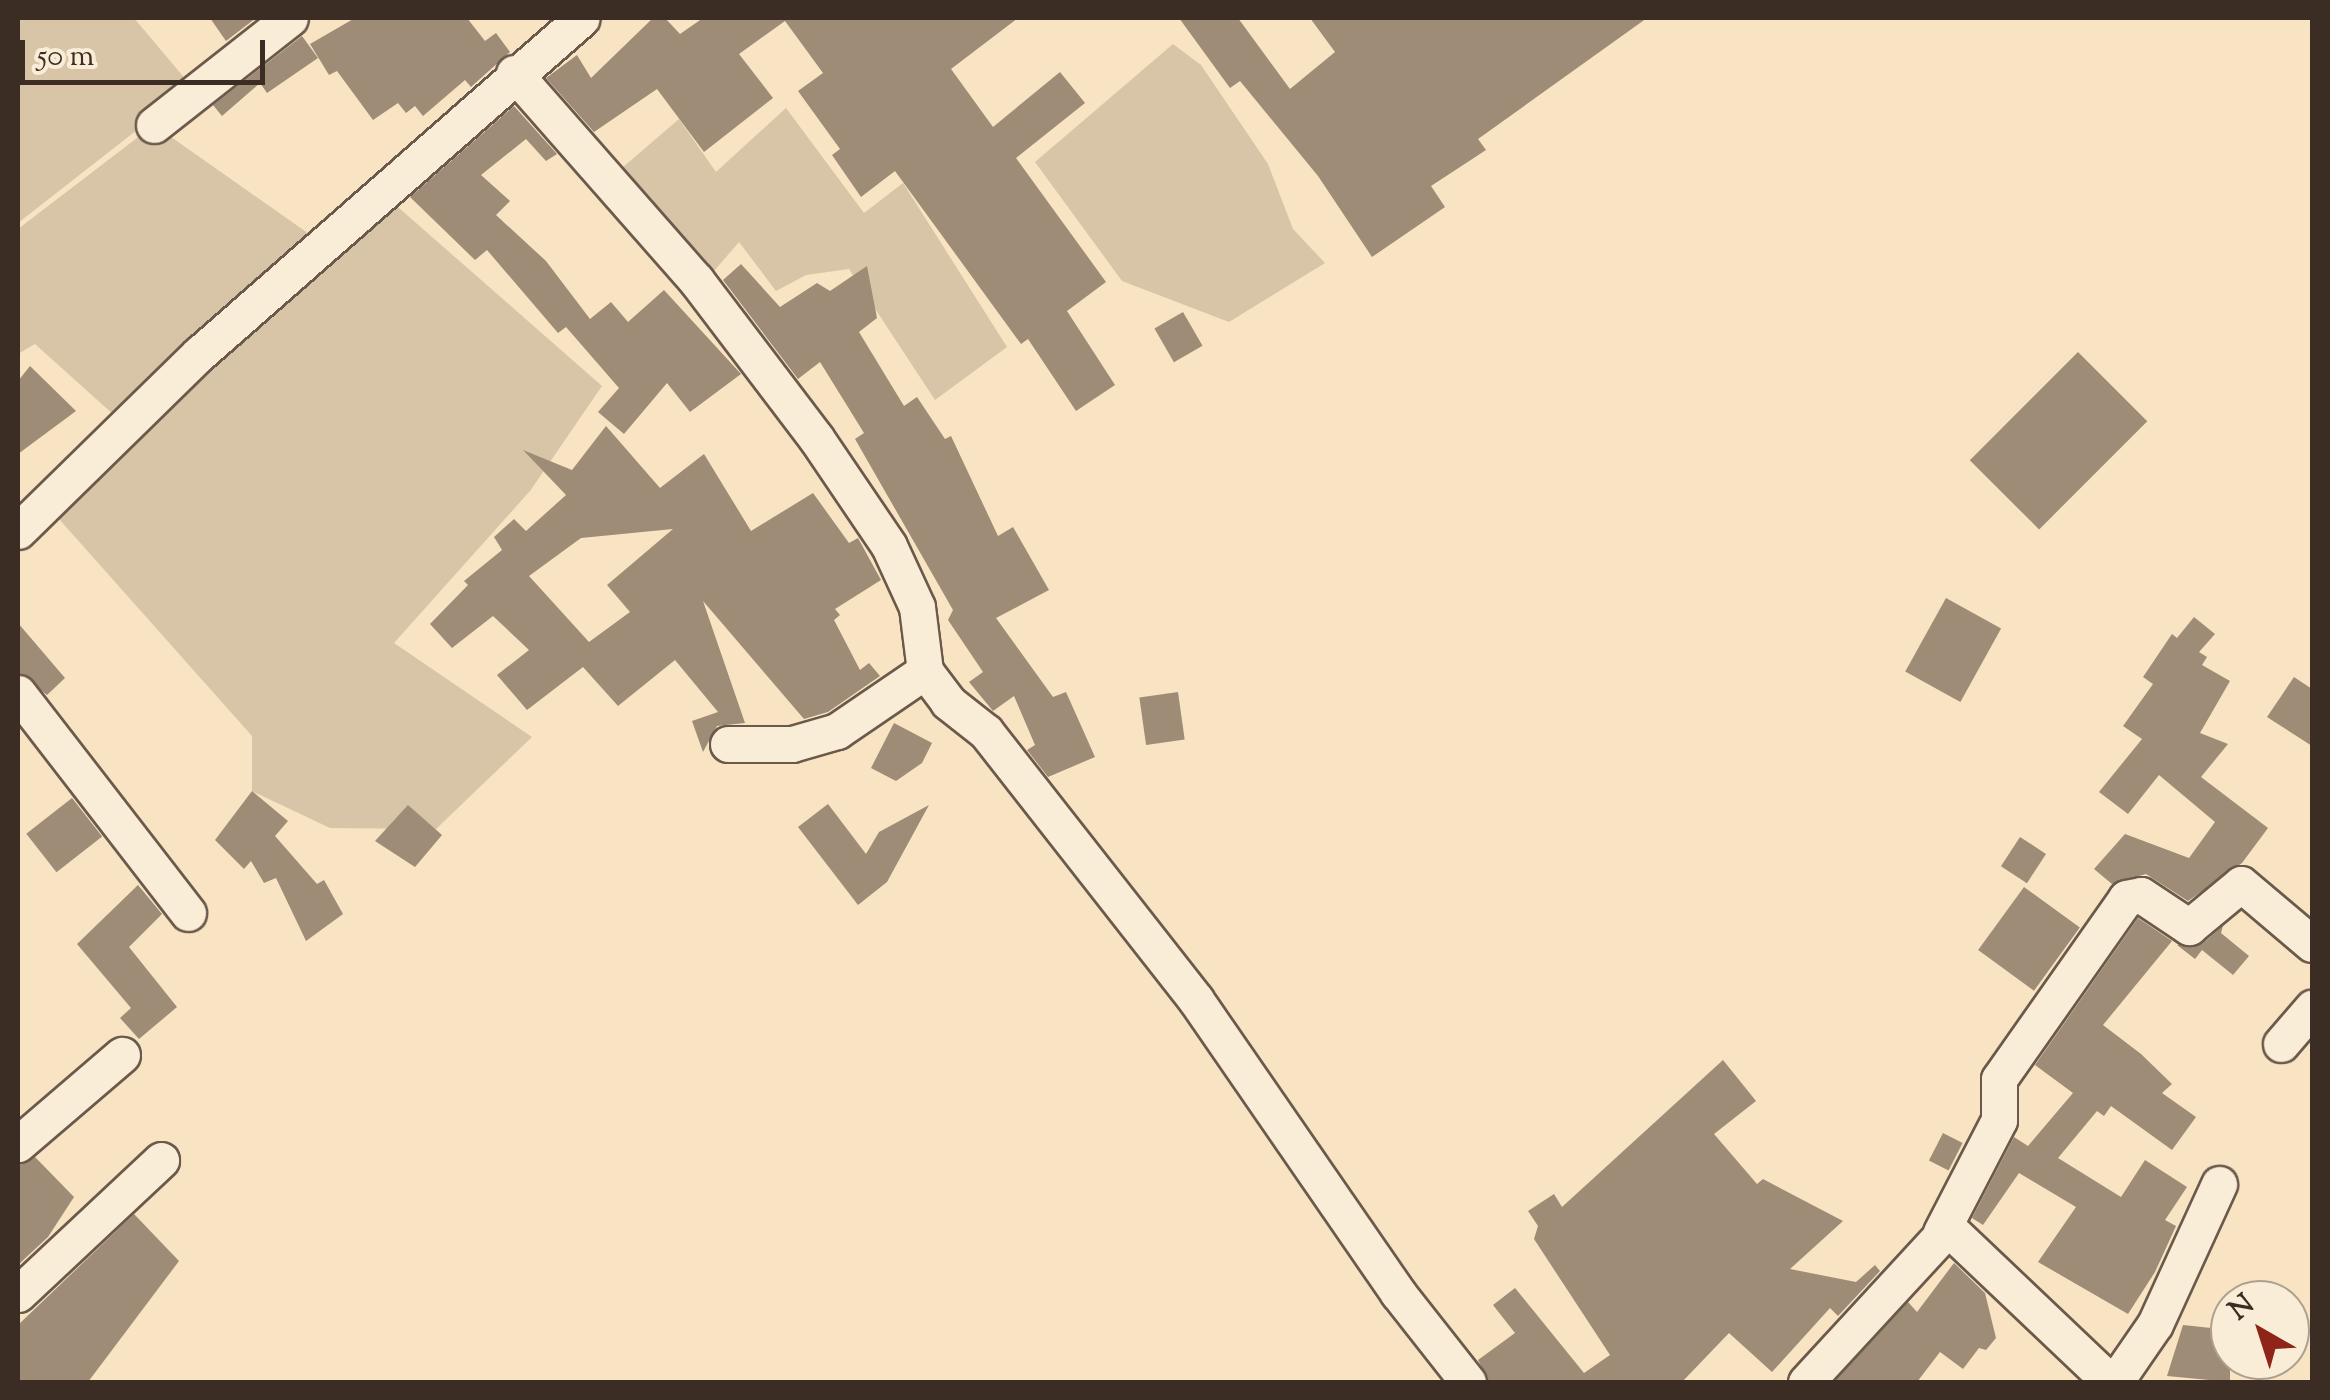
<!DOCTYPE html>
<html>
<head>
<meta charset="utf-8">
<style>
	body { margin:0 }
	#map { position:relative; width:2330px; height:1400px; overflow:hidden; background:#f8e3c2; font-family:"Sorts Mill Goudy",serif }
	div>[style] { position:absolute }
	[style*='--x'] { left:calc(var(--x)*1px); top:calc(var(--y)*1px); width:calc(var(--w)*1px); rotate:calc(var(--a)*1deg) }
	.green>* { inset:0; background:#d8c4a7 }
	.building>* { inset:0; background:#9e8c76; transform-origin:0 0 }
	.roads { filter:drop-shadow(2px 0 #6b5a4c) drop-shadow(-2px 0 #6b5a4c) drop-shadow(0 2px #6b5a4c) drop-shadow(0 -2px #6b5a4c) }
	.minor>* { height:35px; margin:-17.5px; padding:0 17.5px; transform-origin:17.5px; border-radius:17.5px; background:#faedd7 }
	span { translate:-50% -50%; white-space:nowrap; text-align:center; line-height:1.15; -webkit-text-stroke:9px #faedd7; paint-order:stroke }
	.frame { position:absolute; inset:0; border:20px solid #3c2d24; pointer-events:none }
	.north { position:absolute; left:2210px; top:1280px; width:100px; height:100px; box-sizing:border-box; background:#faedd7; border:2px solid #aea08f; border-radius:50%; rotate:321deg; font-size:28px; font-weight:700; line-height:40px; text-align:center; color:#3c2d24 }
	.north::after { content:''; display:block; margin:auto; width:35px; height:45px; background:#8f2418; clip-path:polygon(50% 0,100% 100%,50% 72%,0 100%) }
	.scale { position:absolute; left:20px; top:40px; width:245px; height:45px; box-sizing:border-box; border:5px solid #3c2d24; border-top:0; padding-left:12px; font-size:30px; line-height:35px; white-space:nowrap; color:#3c2d24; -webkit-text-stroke:8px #faedd7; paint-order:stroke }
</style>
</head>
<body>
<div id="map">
	<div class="green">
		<div style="clip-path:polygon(18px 18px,134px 18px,192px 87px,18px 223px)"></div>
		<div style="clip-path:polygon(1173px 44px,1201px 65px,1268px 164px,1293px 229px,1325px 263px,1229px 322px,1122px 281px,1035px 162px)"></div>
		<div style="clip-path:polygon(786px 108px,864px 213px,903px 183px,1007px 347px,935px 400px,849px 269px,806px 275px,776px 291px,739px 242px,708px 278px,615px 174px,679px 119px,716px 172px)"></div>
		<div style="clip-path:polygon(154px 125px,312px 236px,114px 415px,35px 344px,18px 354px,18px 229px)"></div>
		<div style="clip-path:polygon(391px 201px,602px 386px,530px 491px,394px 643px,532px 737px,436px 829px,330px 828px,252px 791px,252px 736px,51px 510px)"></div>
	</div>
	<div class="building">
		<div style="clip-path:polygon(210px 18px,256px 18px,226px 41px)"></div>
		<div style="clip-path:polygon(355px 18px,467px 18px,485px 41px,496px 33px,510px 52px,471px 87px,465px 80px,423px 116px,415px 106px,406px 113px,398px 103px,373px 120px,337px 71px,329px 75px,310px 44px)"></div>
		<div style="clip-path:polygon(653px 18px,665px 18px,680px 34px,703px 18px,1018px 18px,951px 69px,993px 127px,1060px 72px,1085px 103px,1016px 158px,1106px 282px,1067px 311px,1115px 385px,1076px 411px,1028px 339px,1021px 344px,895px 171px,861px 197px,832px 155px,840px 149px,798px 91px,823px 73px,785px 21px,739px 54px,773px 98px,704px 152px,657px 89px,594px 132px,546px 78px,577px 55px,591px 78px)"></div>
		<div style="clip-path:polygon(1179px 18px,1238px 18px,1290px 89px,1335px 52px,1310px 18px,1647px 18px,1478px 139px,1486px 150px,1431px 186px,1445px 207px,1372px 257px,1318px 176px,1240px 81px,1230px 88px)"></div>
		<div style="clip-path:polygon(302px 36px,318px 58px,267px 93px,260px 83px,222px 116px,213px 105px)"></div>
		<div style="clip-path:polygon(514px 106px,557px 154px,546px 161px,526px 139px,481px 175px,510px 201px,496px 215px,546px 261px,590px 319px,611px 302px,628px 322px,664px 290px,741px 374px,690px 412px,667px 383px,624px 434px,598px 412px,619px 388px,566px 327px,558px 333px,487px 250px,475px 260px,410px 197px)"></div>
		<div style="clip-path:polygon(741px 264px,780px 307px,817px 283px,830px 291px,867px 266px,877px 318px,859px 332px,904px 406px,917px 397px,945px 439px,951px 436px,998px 536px,1013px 527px,1049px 590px,996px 618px,1053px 697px,1066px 692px,1095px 757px,1048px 777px,1027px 750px,1035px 745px,1014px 696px,993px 711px,969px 682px,983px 672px,948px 620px,953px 610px,855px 439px,864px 433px,820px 362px,798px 379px,723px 280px)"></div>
		<div style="left:1183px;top:312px;width:39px;height:33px;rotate:60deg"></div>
		<div style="left:2078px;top:352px;width:98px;height:153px;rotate:45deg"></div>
		<div style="clip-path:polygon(30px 366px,76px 411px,18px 454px,18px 381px)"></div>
		<div style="clip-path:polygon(evenodd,606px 426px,660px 488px,704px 454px,751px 531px,813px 493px,849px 543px,858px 538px,881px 580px,835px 609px,840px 615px,834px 620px,860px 670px,869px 663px,880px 676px,828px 712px,804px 719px,703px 601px,745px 723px,717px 726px,703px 752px,692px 721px,718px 712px,675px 660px,618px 706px,583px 667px,527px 710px,497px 675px,529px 650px,493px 616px,452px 648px,430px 624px,468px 585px,464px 581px,502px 550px,494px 537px,514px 519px,526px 531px,566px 495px,523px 450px,572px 470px,606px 426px,673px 529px,607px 585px,630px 612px,589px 642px,529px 576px,581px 538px,673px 529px)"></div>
		<div style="left:1946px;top:598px;width:63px;height:84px;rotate:29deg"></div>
		<div style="clip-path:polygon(2194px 617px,2215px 634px,2199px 652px,2207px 657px,2202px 665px,2230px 681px,2200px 733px,2228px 744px,2201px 777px,2268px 828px,2242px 863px,2188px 901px,2146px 874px,2112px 884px,2094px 869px,2125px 834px,2189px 858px,2215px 822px,2159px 775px,2128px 814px,2099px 792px,2142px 739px,2123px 726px,2153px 684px,2143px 677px,2172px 634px,2177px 638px)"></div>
		<div style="clip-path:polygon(18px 623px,65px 678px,47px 695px,18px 672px)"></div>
		<div style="clip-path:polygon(2294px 677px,2312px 689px,2312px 746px,2267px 717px)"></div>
		<div style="left:1178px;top:692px;width:48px;height:39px;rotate:82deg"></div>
		<div style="clip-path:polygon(894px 723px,932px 743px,922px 763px,896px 781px,871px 768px)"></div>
		<div style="clip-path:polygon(252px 791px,288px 821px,275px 836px,317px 884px,324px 880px,343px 914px,306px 941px,276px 878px,264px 883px,251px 861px,244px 869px,215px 840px)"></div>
		<div style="left:72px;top:798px;width:49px;height:58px;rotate:52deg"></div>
		<div style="clip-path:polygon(828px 804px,866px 854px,879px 832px,929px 805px,887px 882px,858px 905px,798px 827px)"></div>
		<div style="clip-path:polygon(408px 805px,442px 835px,415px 867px,375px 841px)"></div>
		<div style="left:2020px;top:837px;width:31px;height:35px;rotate:33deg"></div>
		<div style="clip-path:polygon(138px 885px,162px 914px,129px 947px,177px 1007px,139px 1039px,120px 1018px,131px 1008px,77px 944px)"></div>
		<div style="left:2024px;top:887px;width:69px;height:78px;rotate:36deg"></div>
		<div style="clip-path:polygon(2138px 918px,2172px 941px,2103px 1025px,2141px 1054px,2172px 1084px,2162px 1093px,2196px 1117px,2172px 1150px,2111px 1106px,2104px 1116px,2097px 1111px,2058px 1158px,2121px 1197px,2145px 1160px,2187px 1187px,2165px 1220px,2176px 1226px,2155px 1272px,2128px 1314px,2038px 1262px,2076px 1207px,2019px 1173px,1983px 1225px,1972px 1218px,2014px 1137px,2028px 1146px,2073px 1093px,2035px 1065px)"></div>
		<div style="clip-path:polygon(2223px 926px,2221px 933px,2249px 956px,2233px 975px,2202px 950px,2195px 959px,2177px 945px,2202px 944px)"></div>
		<div style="clip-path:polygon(1723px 1060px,1756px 1101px,1714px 1134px,1757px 1184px,1763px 1179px,1843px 1221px,1790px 1269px,1856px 1282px,1875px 1265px,1880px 1271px,1838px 1316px,1830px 1308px,1772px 1372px,1729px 1333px,1682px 1382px,1489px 1382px,1478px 1360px,1515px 1333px,1493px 1305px,1515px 1288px,1584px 1373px,1610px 1355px,1534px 1239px,1538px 1226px,1528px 1211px,1554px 1194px,1562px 1207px)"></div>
		<div style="left:1943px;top:1133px;width:22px;height:31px;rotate:27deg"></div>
		<div style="clip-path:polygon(35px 1157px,74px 1197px,48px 1237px,18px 1265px,18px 1165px)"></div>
		<div style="clip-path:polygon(134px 1214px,179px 1261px,88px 1382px,18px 1382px,18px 1325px)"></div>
		<div style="clip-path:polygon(1954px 1263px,1985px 1293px,1996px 1338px,1986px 1350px,1979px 1348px,1963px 1369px,1940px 1352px,1917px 1382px,1834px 1382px,1908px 1302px,1917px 1312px)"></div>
		<div style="clip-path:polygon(2183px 1325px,2230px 1330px,2230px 1382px,2167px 1376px)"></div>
	</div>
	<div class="roads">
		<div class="minor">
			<div style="--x:514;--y:73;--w:276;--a:48.7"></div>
			<div style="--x:696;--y:280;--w:198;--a:52.8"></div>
			<div style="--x:816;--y:438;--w:130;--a:55.9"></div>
			<div style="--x:889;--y:546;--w:67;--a:65.3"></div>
			<div style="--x:917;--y:607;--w:64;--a:82.9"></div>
			<div style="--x:925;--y:671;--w:39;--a:53"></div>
			<div style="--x:948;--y:702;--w:48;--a:38.3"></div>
			<div style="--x:986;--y:732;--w:340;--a:51.9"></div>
			<div style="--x:1196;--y:1000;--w:356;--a:55.4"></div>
			<div style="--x:1398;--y:1293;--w:113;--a:51.8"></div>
			<div style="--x:154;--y:125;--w:173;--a:-38.2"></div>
			<div style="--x:18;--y:531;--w:253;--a:-44.4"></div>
			<div style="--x:199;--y:354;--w:509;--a:-41.26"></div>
			<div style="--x:18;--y:693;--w:278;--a:52.3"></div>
			<div style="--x:728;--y:744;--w:64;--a:0"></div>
			<div style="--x:792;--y:744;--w:47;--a:-16.1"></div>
			<div style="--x:837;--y:731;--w:107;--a:-34.3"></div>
			<div style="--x:2281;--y:1044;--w:48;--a:-49.3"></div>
			<div style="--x:18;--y:1144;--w:137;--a:-40.6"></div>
			<div style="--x:1941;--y:1232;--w:126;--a:-62.6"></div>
			<div style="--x:1999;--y:1120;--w:41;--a:-90"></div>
			<div style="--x:1999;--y:1079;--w:221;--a:-54.9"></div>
			<div style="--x:2126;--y:898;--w:15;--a:-11"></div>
			<div style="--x:2141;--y:895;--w:58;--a:33.7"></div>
			<div style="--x:2189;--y:927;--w:67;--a:-39.6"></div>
			<div style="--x:2241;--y:884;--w:93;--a:40.2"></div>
			<div style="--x:18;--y:1294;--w:196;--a:-43.1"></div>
			<div style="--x:1806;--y:1382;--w:209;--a:-47.3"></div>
			<div style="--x:1948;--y:1228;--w:224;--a:43.5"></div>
			<div style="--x:2115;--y:1382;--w:70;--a:-55.4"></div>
			<div style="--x:2155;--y:1324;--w:154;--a:-65.4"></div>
		</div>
	</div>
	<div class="frame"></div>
	<div class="north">N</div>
	<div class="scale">50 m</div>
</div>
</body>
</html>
